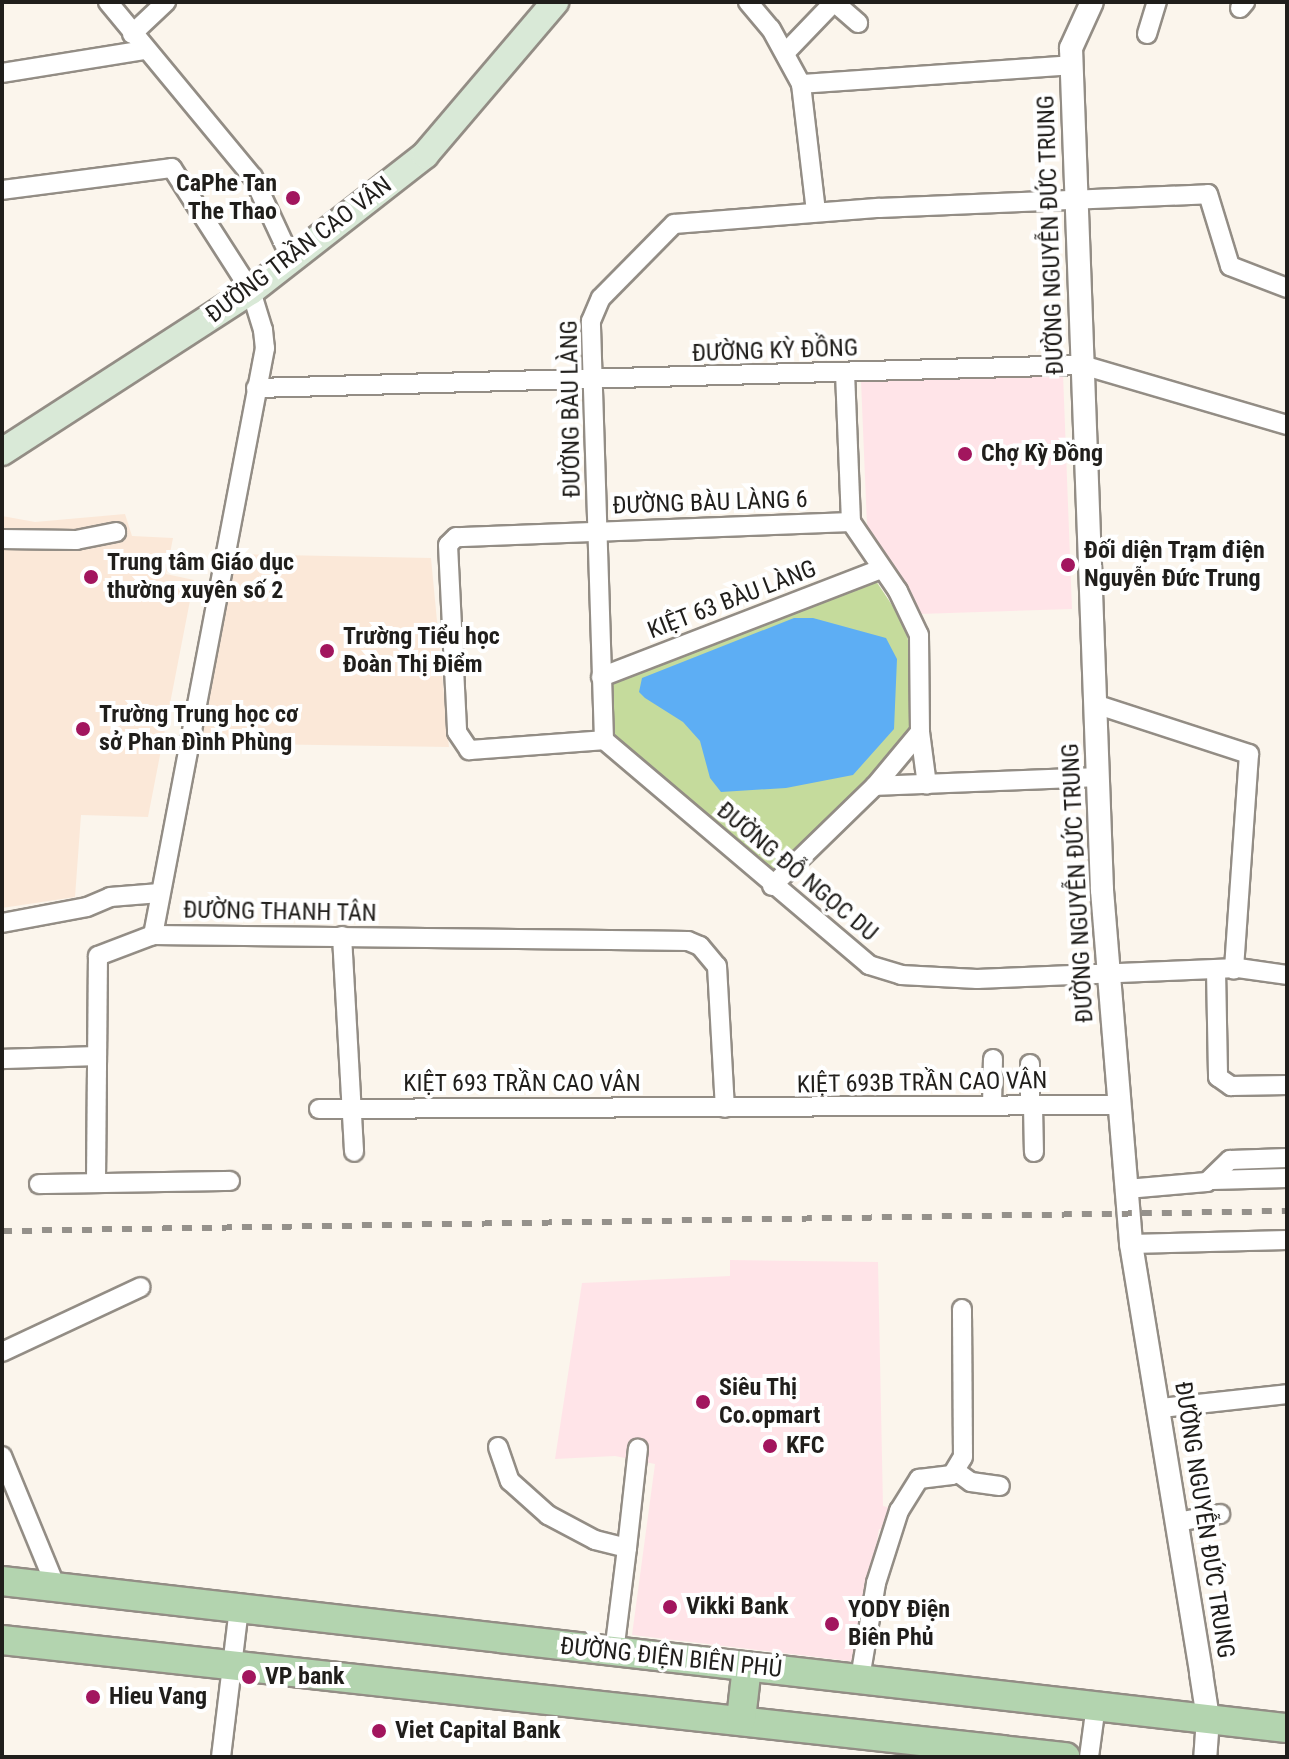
<!DOCTYPE html>
<html>
<head>
<meta charset="utf-8">
<style>
	body { margin:0 }
	#map { position:relative; width:1289px; height:1759px; overflow:hidden; background:#fbf5ec; font-family:"Roboto Condensed",sans-serif }
	div>[style] { position:absolute }
	[style*='--x'] { left:calc(var(--x)*1px); top:calc(var(--y)*1px); width:calc(var(--w)*1px); rotate:calc(var(--a)*1deg) }
	.commercial>* { inset:0; background:#ffe4e8 }
	.education>* { inset:0; background:#fbe8d8 }
	.green>* { inset:0; background:#c5db9c }
	.water>* { inset:0; background:#5daef4 }
	.roads { filter:drop-shadow(2px 0 #938d85) drop-shadow(-2px 0 #938d85) drop-shadow(0 2px #938d85) drop-shadow(0 -2px #938d85) }
	.minor>* { height:18px; margin:-9px; padding:0 9px; transform-origin:9px; border-radius:9px; background:#fff }
	.tertiary>* { height:22px; margin:-11px; padding:0 11px; transform-origin:11px; border-radius:11px; background:#fff }
	.secondary>* { height:26px; margin:-13px; padding:0 13px; transform-origin:13px; border-radius:13px; background:#d9e9d7 }
	.primary>* { height:28px; margin:-14px; padding:0 14px; transform-origin:14px; border-radius:14px; background:#b3d4af }
	.rail>* { height:6px; margin-top:-3px; transform-origin:0; background:repeating-linear-gradient(90deg,#95918b 0 10px,transparent 0 20px) }
	.dots>* { width:22px; height:22px; translate:-50% -50%; box-sizing:border-box; border:4px solid #fff; border-radius:50% }
	span { translate:-50% -50%; white-space:nowrap; text-align:center; line-height:1.15; -webkit-text-stroke:8px #fff; paint-order:stroke }
	.poi-label { font-size:24px; color:#201e1b; font-weight:700 }
	.right { translate:-100% -50%; text-align:right }
	.left { translate:0 -50%; text-align:left }
	.street-label { font-size:24px; color:#201e1b }
	.frame { position:absolute; inset:0; border:4px solid #201e1b; pointer-events:none }
</style>
</head>
<body>
<div id="map">
	<div class="commercial">
		<div style="clip-path:polygon(1063px 374px,1072px 609px,919px 614px,867px 526px,861px 381px)"></div>
		<div style="clip-path:polygon(730px 1260px,878px 1262px,883px 1506px,891px 1508px,888px 1530px,879px 1529px,858px 1662px,632px 1635px,655px 1464px,615px 1456px,555px 1459px,582px 1283px,730px 1276px)"></div>
	</div>
	<div class="education">
		<div style="clip-path:polygon(125px 514px,132px 536px,173px 538px,166px 574px,194px 580px,148px 817px,81px 815px,75px 897px,2px 908px,2px 516px,35px 522px)"></div>
		<div style="clip-path:polygon(233px 554px,431px 558px,449px 747px,195px 743px)"></div>
	</div>
	<div class="green">
		<div style="clip-path:polygon(872px 575px,906px 626px,918px 714px,911px 734px,876px 783px,783px 869px,772px 869px,611px 737px,609px 676px)"></div>
	</div>
	<div class="water">
		<div style="clip-path:polygon(794px 618px,813px 618px,886px 638px,897px 659px,894px 729px,853px 775px,786px 788px,721px 792px,710px 778px,700px 741px,683px 722px,645px 698px,639px 692px,642px 678px)"></div>
	</div>
	<div class="roads">
		<div class="minor">
			<div style="--x:108;--y:2;--w:227;--a:50.4"></div>
			<div style="--x:253;--y:177;--w:93;--a:65.1"></div>
			<div style="--x:748;--y:2;--w:35;--a:50"></div>
			<div style="--x:771;--y:29;--w:63;--a:61.4"></div>
			<div style="--x:801;--y:84;--w:129;--a:83.3"></div>
			<div style="--x:834;--y:2;--w:32;--a:41"></div>
			<div style="--x:1240;--y:8;--w:8;--a:-50"></div>
			<div style="--x:132;--y:34;--w:47;--a:-43.3"></div>
			<div style="--x:1147;--y:34;--w:34;--a:-73"></div>
			<div style="--x:785;--y:53;--w:71;--a:-46.1"></div>
			<div style="--x:2;--y:73;--w:144;--a:-9.2"></div>
			<div style="--x:801;--y:84;--w:272;--a:-4"></div>
			<div style="--x:2;--y:190;--w:171;--a:-7.4"></div>
			<div style="--x:172;--y:168;--w:146;--a:57.3"></div>
			<div style="--x:251;--y:291;--w:41;--a:72.9"></div>
			<div style="--x:263;--y:330;--w:18;--a:84"></div>
			<div style="--x:265;--y:348;--w:598;--a:100.8"></div>
			<div style="--x:256;--y:388;--w:826;--a:-1.59"></div>
			<div style="--x:1082;--y:365;--w:214;--a:16.3"></div>
			<div style="--x:851;--y:522;--w:395;--a:177.8"></div>
			<div style="--x:456;--y:537;--w:11;--a:135"></div>
			<div style="--x:448;--y:545;--w:187;--a:87.2"></div>
			<div style="--x:457;--y:732;--w:22;--a:56"></div>
			<div style="--x:469;--y:750;--w:135;--a:-4.2"></div>
			<div style="--x:604;--y:740;--w:348;--a:40.3"></div>
			<div style="--x:869;--y:965;--w:34;--a:17"></div>
			<div style="--x:901;--y:975;--w:76;--a:3"></div>
			<div style="--x:977;--y:979;--w:261;--a:-2.4"></div>
			<div style="--x:1238;--y:968;--w:49;--a:8.1"></div>
			<div style="--x:2;--y:539;--w:74;--a:0.8"></div>
			<div style="--x:76;--y:540;--w:41;--a:-11.3"></div>
			<div style="--x:601;--y:677;--w:300;--a:-21.1"></div>
			<div style="--x:1095;--y:704;--w:162;--a:18"></div>
			<div style="--x:1249;--y:754;--w:216;--a:94"></div>
			<div style="--x:920;--y:732;--w:53;--a:82.5"></div>
			<div style="--x:604;--y:740;--w:419;--a:-91.8"></div>
			<div style="--x:591;--y:321;--w:25;--a:-67"></div>
			<div style="--x:601;--y:298;--w:104;--a:-45.4"></div>
			<div style="--x:674;--y:224;--w:206;--a:-4.5"></div>
			<div style="--x:879;--y:208;--w:329;--a:-2.4"></div>
			<div style="--x:1208;--y:194;--w:75;--a:73"></div>
			<div style="--x:1230;--y:266;--w:61;--a:21.1"></div>
			<div style="--x:875;--y:786;--w:222;--a:-2.3"></div>
			<div style="--x:772;--y:886;--w:144;--a:-44.2"></div>
			<div style="--x:875;--y:786;--w:70;--a:-50.2"></div>
			<div style="--x:920;--y:732;--w:97;--a:-90.6"></div>
			<div style="--x:919;--y:635;--w:49;--a:-115.5"></div>
			<div style="--x:898;--y:591;--w:83;--a:-124.3"></div>
			<div style="--x:851;--y:522;--w:149;--a:-92.3"></div>
			<div style="--x:2;--y:923;--w:86;--a:-10.7"></div>
			<div style="--x:87;--y:907;--w:25;--a:-23"></div>
			<div style="--x:110;--y:897;--w:50;--a:-4.6"></div>
			<div style="--x:342;--y:936;--w:216;--a:86.8"></div>
			<div style="--x:1216;--y:970;--w:107;--a:88.9"></div>
			<div style="--x:1218;--y:1077;--w:16;--a:35"></div>
			<div style="--x:1231;--y:1086;--w:56;--a:-1"></div>
			<div style="--x:2;--y:1059;--w:95;--a:-1.8"></div>
			<div style="--x:1030;--y:1064;--w:42;--a:90"></div>
			<div style="--x:992;--y:1106;--w:47;--a:-88.8"></div>
			<div style="--x:1033;--y:1106;--w:46;--a:88.8"></div>
			<div style="--x:319;--y:1109;--w:800;--a:-0.29"></div>
			<div style="--x:1212;--y:1180;--w:75;--a:-1.5"></div>
			<div style="--x:96;--y:1182;--w:226;--a:-89.5"></div>
			<div style="--x:98;--y:956;--w:59;--a:-20.9"></div>
			<div style="--x:153;--y:935;--w:535;--a:0.64"></div>
			<div style="--x:688;--y:941;--w:13;--a:23"></div>
			<div style="--x:700;--y:946;--w:26;--a:50"></div>
			<div style="--x:717;--y:966;--w:142;--a:86.8"></div>
			<div style="--x:39;--y:1184;--w:191;--a:-0.9"></div>
			<div style="--x:1127;--y:1189;--w:80;--a:-5"></div>
			<div style="--x:1207;--y:1182;--w:32;--a:-44"></div>
			<div style="--x:1230;--y:1160;--w:57;--a:-2"></div>
			<div style="--x:1131;--y:1244;--w:156;--a:-1.5"></div>
			<div style="--x:2;--y:1352;--w:153;--a:-25.1"></div>
			<div style="--x:1161;--y:1408;--w:127;--a:-6.3"></div>
			<div style="--x:498;--y:1447;--w:36;--a:71"></div>
			<div style="--x:510;--y:1481;--w:51;--a:41.8"></div>
			<div style="--x:548;--y:1515;--w:53;--a:28"></div>
			<div style="--x:595;--y:1540;--w:33;--a:14"></div>
			<div style="--x:627;--y:1548;--w:105;--a:97.1"></div>
			<div style="--x:2;--y:1456;--w:142;--a:67.6"></div>
			<div style="--x:957;--y:1472;--w:17;--a:36"></div>
			<div style="--x:971;--y:1482;--w:29;--a:8"></div>
			<div style="--x:1178;--y:1522;--w:43;--a:-10.8"></div>
			<div style="--x:627;--y:1548;--w:100;--a:-83.7"></div>
			<div style="--x:860;--y:1678;--w:96;--a:-80.4"></div>
			<div style="--x:876;--y:1583;--w:76;--a:-72.3"></div>
			<div style="--x:899;--y:1511;--w:38;--a:-58"></div>
			<div style="--x:919;--y:1479;--w:33;--a:-7"></div>
			<div style="--x:952;--y:1475;--w:21;--a:-59"></div>
			<div style="--x:963;--y:1457;--w:148;--a:-90.4"></div>
			<div style="--x:221;--y:1757;--w:149;--a:-83.1"></div>
			<div style="--x:1089;--y:1757;--w:52;--a:-82.3"></div>
		</div>
		<div class="tertiary">
			<div style="--x:1092;--y:2;--w:51;--a:114.5"></div>
			<div style="--x:1071;--y:48;--w:843;--a:87.89"></div>
			<div style="--x:1102;--y:890;--w:355;--a:85.3"></div>
			<div style="--x:1131;--y:1244;--w:435;--a:80.7"></div>
			<div style="--x:1201;--y:1673;--w:46;--a:81.2"></div>
			<div style="--x:1208;--y:1718;--w:39;--a:94"></div>
		</div>
		<div class="secondary">
			<div style="--x:2;--y:452;--w:297;--a:-32.9"></div>
			<div style="--x:251;--y:291;--w:221;--a:-38"></div>
			<div style="--x:425;--y:155;--w:201;--a:-49.6"></div>
		</div>
		<div class="primary">
			<div style="--x:2;--y:1581;--w:1293;--a:6.53"></div>
			<div style="--x:2;--y:1640;--w:1070;--a:6.28"></div>
			<div style="--x:741;--y:1719;--w:53;--a:-83.5"></div>
		</div>
	</div>
	<div class="rail">
		<div style="--x:2;--y:1231;--w:1285;--a:-0.89"></div>
	</div>
	<div class="dots">
		<div style="left:293px;top:198px;background:#a2165e"></div>
		<div style="left:965px;top:454px;background:#a2165e"></div>
		<div style="left:1068px;top:565px;background:#a2165e"></div>
		<div style="left:91px;top:577px;background:#a2165e"></div>
		<div style="left:327px;top:651px;background:#a2165e"></div>
		<div style="left:83px;top:729px;background:#a2165e"></div>
		<div style="left:703px;top:1402px;background:#a2165e"></div>
		<div style="left:770px;top:1446px;background:#a2165e"></div>
		<div style="left:670px;top:1607px;background:#a2165e"></div>
		<div style="left:832px;top:1624px;background:#a2165e"></div>
		<div style="left:249px;top:1677px;background:#a2165e"></div>
		<div style="left:93px;top:1697px;background:#a2165e"></div>
		<div style="left:379px;top:1731px;background:#a2165e"></div>
	</div>
	<div class="poi-label">
		<span class="right" style="left:277px;top:198px">CaPhe Tan<br>The Thao</span>
		<span class="left" style="left:981px;top:454px">Chợ Kỳ Đồng</span>
		<span class="left" style="left:1084px;top:565px">Đối diện Trạm điện<br>Nguyễn Đức Trung</span>
		<span class="left" style="left:107px;top:577px">Trung tâm Giáo dục<br>thường xuyên số 2</span>
		<span class="left" style="left:343px;top:651px">Trường Tiểu học<br>Đoàn Thị Điểm</span>
		<span class="left" style="left:99px;top:729px">Trường Trung học cơ<br>sở Phan Đình Phùng</span>
		<span class="left" style="left:719px;top:1402px">Siêu Thị<br>Co.opmart</span>
		<span class="left" style="left:786px;top:1446px">KFC</span>
		<span class="left" style="left:686px;top:1607px">Vikki Bank</span>
		<span class="left" style="left:848px;top:1624px">YODY Điện<br>Biên Phủ</span>
		<span class="left" style="left:265px;top:1677px">VP bank</span>
		<span class="left" style="left:109px;top:1697px">Hieu Vang</span>
		<span class="left" style="left:395px;top:1731px">Viet Capital Bank</span>
	</div>
	<div class="street-label">
		<span style="left:1051px;top:235px;rotate:-92deg">ĐƯỜNG NGUYỄN ĐỨC TRUNG</span>
		<span style="left:299px;top:250px;rotate:-37deg">ĐƯỜNG TRẦN CAO VÂN</span>
		<span style="left:775px;top:351px;rotate:-2deg">ĐƯỜNG KỲ ĐỒNG</span>
		<span style="left:571px;top:409px;rotate:-91deg">ĐƯỜNG BÀU LÀNG</span>
		<span style="left:710px;top:503px;rotate:-2deg">ĐƯỜNG BÀU LÀNG 6</span>
		<span style="left:732px;top:600px;rotate:-21deg">KIỆT 63 BÀU LÀNG</span>
		<span style="left:797px;top:872px;rotate:40deg">ĐƯỜNG ĐỖ NGỌC DU</span>
		<span style="left:1078px;top:883px;rotate:-93deg">ĐƯỜNG NGUYỄN ĐỨC TRUNG</span>
		<span style="left:280px;top:912px;rotate:1deg">ĐƯỜNG THANH TÂN</span>
		<span style="left:922px;top:1083px;rotate:-1deg">KIỆT 693B TRẦN CAO VÂN</span>
		<span style="left:522px;top:1084px">KIỆT 693 TRẦN CAO VÂN</span>
		<span style="left:1204px;top:1520px;rotate:81deg">ĐƯỜNG NGUYỄN ĐỨC TRUNG</span>
		<span style="left:671px;top:1658px;rotate:6deg">ĐƯỜNG ĐIỆN BIÊN PHỦ</span>
	</div>
	<div class="frame"></div>
</div>
</body>
</html>
